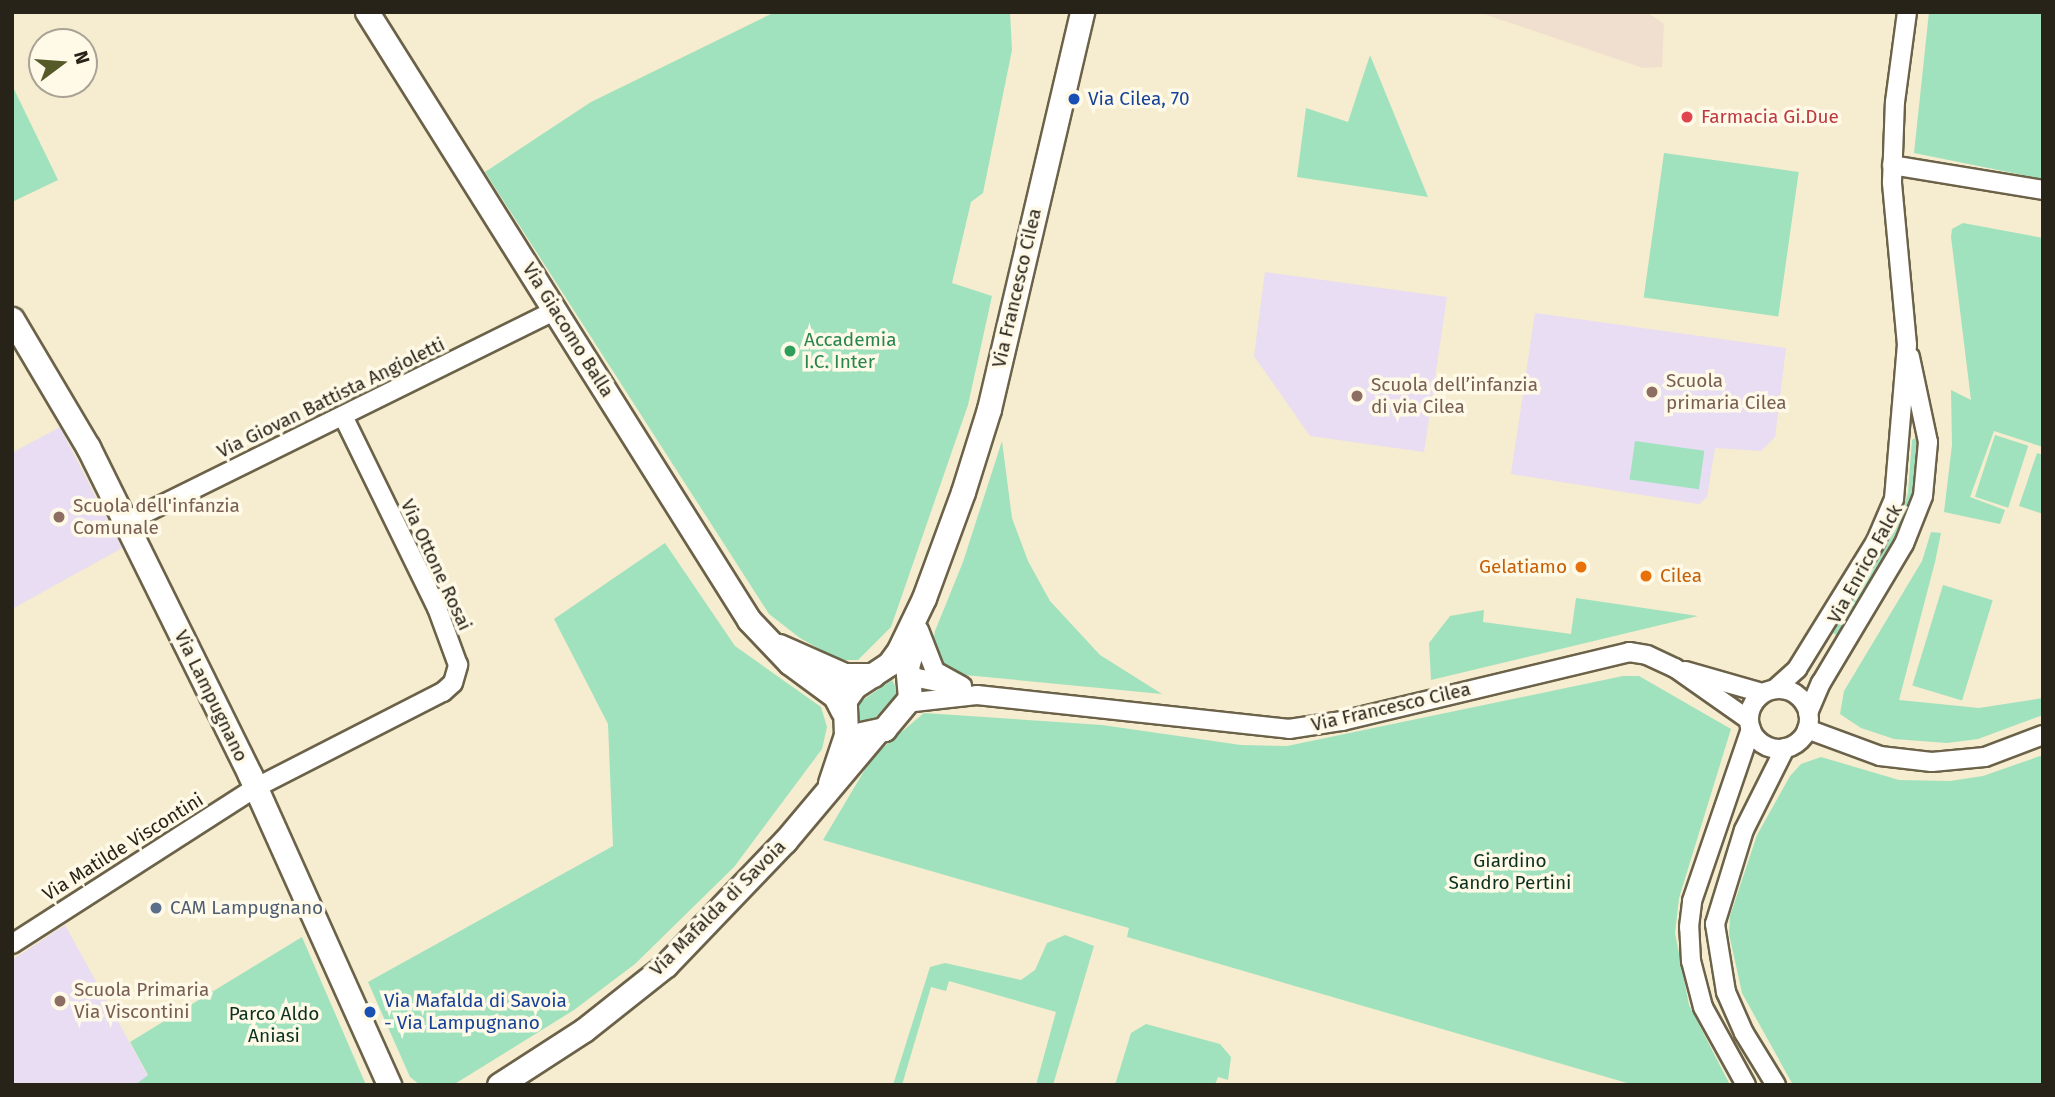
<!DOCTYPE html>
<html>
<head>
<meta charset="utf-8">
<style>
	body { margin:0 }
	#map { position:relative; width:2055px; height:1097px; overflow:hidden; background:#f6eccf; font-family:"Fira Sans",sans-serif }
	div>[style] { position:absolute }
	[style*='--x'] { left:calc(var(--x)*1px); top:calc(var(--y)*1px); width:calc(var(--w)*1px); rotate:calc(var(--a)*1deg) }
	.commercial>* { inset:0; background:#f0dfce }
	.education>* { inset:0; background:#e8ddf2 }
	.green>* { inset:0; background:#a0e2bd; transform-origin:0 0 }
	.roads { filter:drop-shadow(2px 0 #6b6249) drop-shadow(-2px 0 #6b6249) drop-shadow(0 2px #6b6249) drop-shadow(0 -2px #6b6249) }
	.minor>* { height:18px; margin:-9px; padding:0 9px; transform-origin:9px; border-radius:9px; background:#fff }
	.minor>.ring { margin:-9px; padding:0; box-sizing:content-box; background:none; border:18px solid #fff; border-radius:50% }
	.tertiary>* { height:23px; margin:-11.5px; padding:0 11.5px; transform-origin:11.5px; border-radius:11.5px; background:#fff }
	.dots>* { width:19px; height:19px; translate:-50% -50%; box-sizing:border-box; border:4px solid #fff9e8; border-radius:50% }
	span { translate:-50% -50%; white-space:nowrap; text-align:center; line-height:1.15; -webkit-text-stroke:7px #fff9e8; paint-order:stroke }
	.transit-label { font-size:19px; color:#164399 }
	.left { translate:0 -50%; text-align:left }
	.health-label { font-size:19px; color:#be3a42 }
	.street-label { font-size:19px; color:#272318 }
	.leisure-label { font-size:19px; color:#27864d }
	.education-label { font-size:19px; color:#785e54 }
	.food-label { font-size:19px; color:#c56008 }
	.right { translate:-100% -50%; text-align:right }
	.park-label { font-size:19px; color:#0a311f }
	.service-label { font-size:19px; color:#4e5e75 }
	.frame { position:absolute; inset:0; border:14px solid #272318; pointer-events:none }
	.north { position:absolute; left:28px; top:28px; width:70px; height:70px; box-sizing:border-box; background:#fff9e8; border:2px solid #a9a395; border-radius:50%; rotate:74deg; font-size:19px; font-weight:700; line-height:28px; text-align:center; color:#272318 }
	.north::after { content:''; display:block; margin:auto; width:24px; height:32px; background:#555a28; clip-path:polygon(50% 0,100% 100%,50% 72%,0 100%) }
</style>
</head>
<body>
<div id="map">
	<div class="commercial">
		<div style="clip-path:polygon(1478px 12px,1647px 12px,1664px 24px,1662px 67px,1643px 68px)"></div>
	</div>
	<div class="education">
		<div style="clip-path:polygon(1265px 272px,1447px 297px,1424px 452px,1310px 436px,1254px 356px)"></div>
		<div style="clip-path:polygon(1535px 313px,1786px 348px,1775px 437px,1761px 451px,1715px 448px,1707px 497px,1699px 504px,1511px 474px)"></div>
		<div style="clip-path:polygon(60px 427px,122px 548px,12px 609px,12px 453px)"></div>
		<div style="clip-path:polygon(65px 925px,148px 1076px,135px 1085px,12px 1085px,12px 960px)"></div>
	</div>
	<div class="green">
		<div style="clip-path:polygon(775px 12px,1010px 12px,1012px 50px,983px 193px,971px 202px,952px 283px,992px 296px,968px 405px,891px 627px,858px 660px,839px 660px,800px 638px,769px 614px,485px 172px,591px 102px)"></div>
		<div style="clip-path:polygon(1929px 12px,2043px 12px,2043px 179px,1914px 153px)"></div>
		<div style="clip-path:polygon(1370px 55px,1428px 197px,1297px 177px,1306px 108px,1348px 122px)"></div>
		<div style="clip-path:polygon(12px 85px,58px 180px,12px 202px)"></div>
		<div style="left:1664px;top:153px;width:136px;height:146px;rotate:8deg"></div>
		<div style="clip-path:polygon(1963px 223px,2043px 238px,2043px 447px,1994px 431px,1970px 497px,2005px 510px,2000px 524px,1944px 512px,1952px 445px,1951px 390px,1971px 400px,1951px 237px,1952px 229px)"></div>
		<div style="left:1995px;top:435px;width:35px;height:65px;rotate:18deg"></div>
		<div style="clip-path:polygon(1917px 437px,1915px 492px,1897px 540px,1838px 636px,1833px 633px,1898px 525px,1908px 493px,1912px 440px)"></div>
		<div style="clip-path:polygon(1002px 441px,1012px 518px,1028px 561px,1050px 601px,1100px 655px,1162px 694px,965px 675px,949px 670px,939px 660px,933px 643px,935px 631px,963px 562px)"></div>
		<div style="left:1635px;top:441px;width:70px;height:39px;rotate:8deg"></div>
		<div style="clip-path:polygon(2037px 453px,2043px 455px,2043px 514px,2019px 506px)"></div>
		<div style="clip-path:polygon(1931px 532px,1941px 533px,1935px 562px,1899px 700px,1979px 708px,2043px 698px,2043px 715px,1978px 739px,1947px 743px,1894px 739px,1861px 728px,1840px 714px,1844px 691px,1922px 561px)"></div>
		<div style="clip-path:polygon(665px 543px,735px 646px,821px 707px,827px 727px,822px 749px,734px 867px,635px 964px,574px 1010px,453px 1085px,420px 1085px,410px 1077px,368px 982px,613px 846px,608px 724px,554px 619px)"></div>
		<div style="left:1943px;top:585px;width:52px;height:105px;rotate:17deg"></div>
		<div style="clip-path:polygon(1576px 598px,1698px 616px,1431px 680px,1429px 643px,1450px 616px,1484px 610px,1483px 622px,1571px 634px)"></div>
		<div style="clip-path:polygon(1623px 676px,1639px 676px,1731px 729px,1679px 898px,1675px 933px,1689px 1005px,1730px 1085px,1634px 1085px,1127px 937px,1129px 928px,823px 840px,873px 756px,924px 713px,1102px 725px,1241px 745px,1287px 746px)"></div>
		<div style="clip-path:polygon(892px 680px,898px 692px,873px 720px,860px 720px,857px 704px)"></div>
		<div style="clip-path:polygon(2043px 755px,2043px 1085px,1793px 1085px,1742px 993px,1729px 934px,1730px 916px,1757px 835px,1790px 776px,1801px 764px,1821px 757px,1899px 780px,1950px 781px,1983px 776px)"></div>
		<div style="clip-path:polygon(1065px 935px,1094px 946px,1053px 1085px,1036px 1085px,1056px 1012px,949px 981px,946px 991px,931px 987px,902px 1085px,893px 1085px,930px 967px,945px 963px,1021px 980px,1035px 970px,1047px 943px)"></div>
		<div style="clip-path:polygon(302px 937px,366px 1085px,135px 1085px,148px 1075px,130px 1042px)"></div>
		<div style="clip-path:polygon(1146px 1024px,1220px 1044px,1231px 1057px,1228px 1080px,1218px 1077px,1215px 1085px,1115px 1085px,1131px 1033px)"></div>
	</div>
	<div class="roads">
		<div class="minor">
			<div style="--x:1892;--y:165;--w:153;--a:9.4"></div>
			<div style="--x:125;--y:523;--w:481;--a:-26.3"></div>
			<div style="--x:919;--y:630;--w:44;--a:68.7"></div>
			<div style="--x:935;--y:671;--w:31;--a:29"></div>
			<div style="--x:1685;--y:671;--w:80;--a:15.9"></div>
			<div style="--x:908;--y:676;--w:45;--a:11.6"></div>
			<div style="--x:1775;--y:689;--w:30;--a:-42"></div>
			<div style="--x:1797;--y:669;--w:150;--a:-58.3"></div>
			<div style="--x:1876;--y:541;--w:46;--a:-66.8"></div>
			<div style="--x:1894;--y:499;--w:155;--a:-85.2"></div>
			<div style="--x:1907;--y:345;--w:164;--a:-95.3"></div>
			<div style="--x:1892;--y:182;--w:80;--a:-87.9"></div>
			<div style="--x:1895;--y:102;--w:91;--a:-82.4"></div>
			<div class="ring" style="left:1749px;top:689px;width:42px;height:42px"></div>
			<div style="--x:905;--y:703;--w:72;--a:-6.3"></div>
			<div style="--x:977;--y:695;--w:314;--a:6.2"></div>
			<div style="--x:1289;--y:729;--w:54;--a:-8.6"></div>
			<div style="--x:1342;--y:721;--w:295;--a:-13.5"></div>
			<div style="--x:1629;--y:652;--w:18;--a:9"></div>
			<div style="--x:1647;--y:655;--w:31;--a:25"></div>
			<div style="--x:1675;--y:668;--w:90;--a:35.1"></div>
			<div style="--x:1808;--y:713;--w:33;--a:-67"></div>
			<div style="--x:1821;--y:683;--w:162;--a:-59.2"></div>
			<div style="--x:1904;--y:544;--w:52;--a:-68.4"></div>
			<div style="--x:1923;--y:496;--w:54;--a:-84.7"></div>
			<div style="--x:1928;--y:442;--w:87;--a:-102"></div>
			<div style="--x:1807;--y:729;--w:78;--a:20.3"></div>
			<div style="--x:1880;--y:756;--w:52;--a:6.6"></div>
			<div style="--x:1932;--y:762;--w:53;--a:-5.4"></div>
			<div style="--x:1985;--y:757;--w:62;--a:-20.8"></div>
			<div style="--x:12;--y:944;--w:291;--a:-32.7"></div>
			<div style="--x:257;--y:787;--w:209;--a:-27.1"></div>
			<div style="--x:443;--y:692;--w:13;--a:-42"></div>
			<div style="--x:453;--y:683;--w:19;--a:-74"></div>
			<div style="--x:458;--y:665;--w:61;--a:-110.2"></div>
			<div style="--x:437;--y:608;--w:214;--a:-116.1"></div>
			<div style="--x:1746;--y:1085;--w:89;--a:-118.9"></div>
			<div style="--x:1703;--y:1007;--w:48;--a:-104.6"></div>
			<div style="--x:1691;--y:961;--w:34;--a:-93"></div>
			<div style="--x:1689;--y:927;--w:26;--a:-83"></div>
			<div style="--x:1692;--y:901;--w:182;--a:-71.1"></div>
			<div style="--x:1776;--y:1085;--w:61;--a:-121.6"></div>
			<div style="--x:1744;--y:1033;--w:45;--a:-113.7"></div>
			<div style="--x:1726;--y:992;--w:69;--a:-99.2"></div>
			<div style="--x:1715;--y:924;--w:98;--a:-72.9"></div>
			<div style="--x:1744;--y:830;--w:92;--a:-63.4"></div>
		</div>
		<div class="tertiary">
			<div style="--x:367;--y:12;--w:718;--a:57.86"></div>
			<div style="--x:749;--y:620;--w:59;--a:46.4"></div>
			<div style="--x:790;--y:663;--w:56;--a:36.3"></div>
			<div style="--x:835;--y:696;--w:16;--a:63"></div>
			<div style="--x:12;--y:319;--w:149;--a:59.3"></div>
			<div style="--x:88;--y:447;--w:366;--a:63.7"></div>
			<div style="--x:250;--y:775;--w:340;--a:65.8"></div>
			<div style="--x:779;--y:646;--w:71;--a:24"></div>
			<div style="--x:844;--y:675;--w:29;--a:0"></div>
			<div style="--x:861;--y:734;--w:24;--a:-12"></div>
			<div style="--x:884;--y:729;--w:40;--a:-50"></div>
			<div style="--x:910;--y:698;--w:32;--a:-95"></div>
			<div style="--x:907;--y:666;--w:28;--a:-72"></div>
			<div style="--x:830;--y:783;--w:51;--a:-71.6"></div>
			<div style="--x:846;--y:735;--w:35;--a:-92"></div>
			<div style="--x:845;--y:700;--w:16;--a:-55"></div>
			<div style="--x:854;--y:687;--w:42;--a:-33.3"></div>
			<div style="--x:889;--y:664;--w:17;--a:-54"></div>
			<div style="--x:899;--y:650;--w:58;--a:-64.3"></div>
			<div style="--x:924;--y:598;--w:113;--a:-69.8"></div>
			<div style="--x:963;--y:492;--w:87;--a:-72.6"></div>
			<div style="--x:989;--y:409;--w:408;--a:-76.8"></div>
			<div style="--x:499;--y:1085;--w:101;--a:-32.9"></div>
			<div style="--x:584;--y:1030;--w:105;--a:-38.4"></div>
			<div style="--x:666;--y:965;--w:172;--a:-46.2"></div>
			<div style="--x:785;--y:841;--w:140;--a:-49.9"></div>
		</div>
	</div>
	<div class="dots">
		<div style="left:1074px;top:99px;background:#1a4fb4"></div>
		<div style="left:1687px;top:117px;background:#e0444e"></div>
		<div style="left:790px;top:351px;background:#2e9e5b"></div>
		<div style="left:1652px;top:392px;background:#8d6e63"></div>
		<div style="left:1357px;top:396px;background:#8d6e63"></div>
		<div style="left:59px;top:517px;background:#8d6e63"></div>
		<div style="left:1581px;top:567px;background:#e8710a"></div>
		<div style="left:1646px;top:576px;background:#e8710a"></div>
		<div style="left:156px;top:908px;background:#5c6f8a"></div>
		<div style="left:60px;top:1001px;background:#8d6e63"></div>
		<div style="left:370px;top:1012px;background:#1a4fb4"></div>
	</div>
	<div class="transit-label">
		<span class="left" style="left:1088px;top:99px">Via Cilea, 70</span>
		<span class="left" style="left:384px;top:1012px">Via Mafalda di Savoia<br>- Via Lampugnano</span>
	</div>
	<div class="health-label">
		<span class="left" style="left:1701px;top:117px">Farmacia Gi.Due</span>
	</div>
	<div class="street-label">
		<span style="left:1017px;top:288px;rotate:-77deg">Via Francesco Cilea</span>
		<span style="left:568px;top:330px;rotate:58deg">Via Giacomo Balla</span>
		<span style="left:331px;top:398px;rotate:-26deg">Via Giovan Battista Angioletti</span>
		<span style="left:1865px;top:564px;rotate:-61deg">Via Enrico Falck</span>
		<span style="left:436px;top:565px;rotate:65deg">Via Ottone Rosai</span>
		<span style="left:211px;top:696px;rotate:64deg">Via Lampugnano</span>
		<span style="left:1391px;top:707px;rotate:-13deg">Via Francesco Cilea</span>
		<span style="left:123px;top:847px;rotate:-32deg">Via Matilde Viscontini</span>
		<span style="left:718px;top:908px;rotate:-45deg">Via Mafalda di Savoia</span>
	</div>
	<div class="leisure-label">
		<span class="left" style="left:804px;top:351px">Accademia<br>I.C. Inter</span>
	</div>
	<div class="education-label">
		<span class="left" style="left:1666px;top:392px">Scuola<br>primaria Cilea</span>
		<span class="left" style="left:1371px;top:396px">Scuola dell’infanzia<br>di via Cilea</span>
		<span class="left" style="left:73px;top:517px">Scuola dell'infanzia<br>Comunale</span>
		<span class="left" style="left:74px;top:1001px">Scuola Primaria<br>Via Viscontini</span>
	</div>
	<div class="food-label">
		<span class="right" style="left:1567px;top:567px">Gelatiamo</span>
		<span class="left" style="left:1660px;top:576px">Cilea</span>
	</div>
	<div class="park-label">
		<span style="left:1510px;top:872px">Giardino<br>Sandro Pertini</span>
		<span style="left:274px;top:1025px">Parco Aldo<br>Aniasi</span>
	</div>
	<div class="service-label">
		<span class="left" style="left:170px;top:908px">CAM Lampugnano</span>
	</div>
	<div class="frame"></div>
	<div class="north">N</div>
</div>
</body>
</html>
